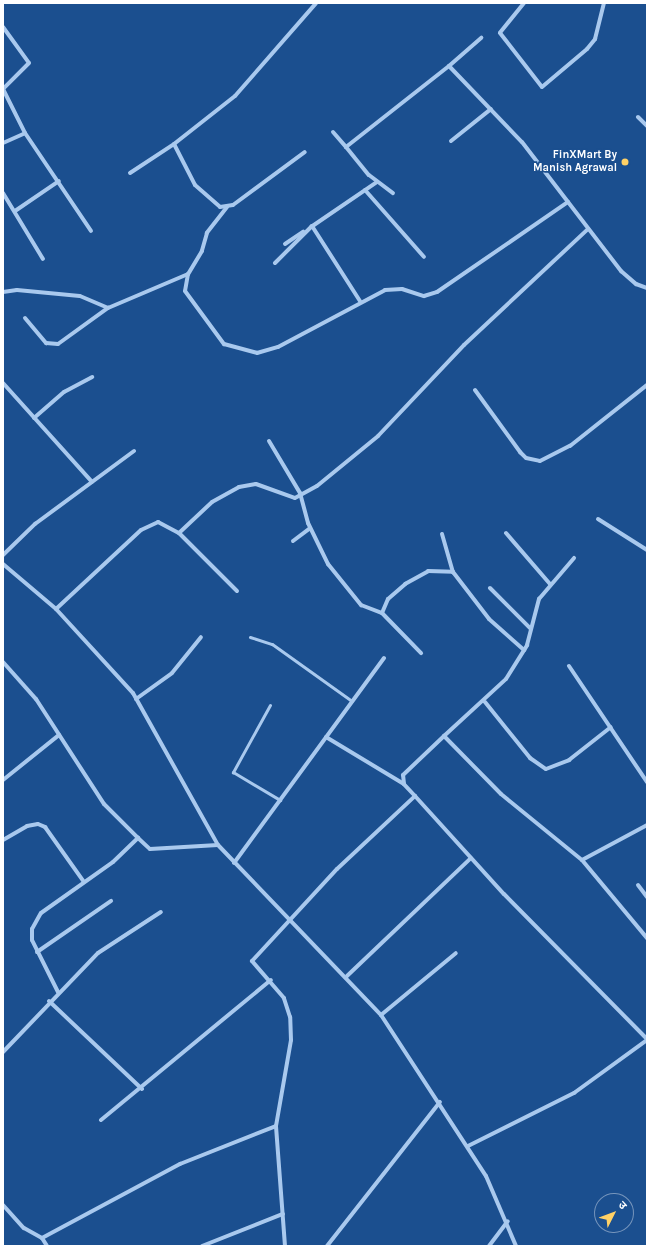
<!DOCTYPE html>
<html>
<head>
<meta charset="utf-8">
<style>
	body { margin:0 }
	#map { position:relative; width:650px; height:1249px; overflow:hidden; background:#1b4f8f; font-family:Karla,"Noto Sans Devanagari",sans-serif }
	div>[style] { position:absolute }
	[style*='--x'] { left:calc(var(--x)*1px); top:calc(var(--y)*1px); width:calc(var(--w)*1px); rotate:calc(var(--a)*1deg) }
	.service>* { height:3px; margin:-1.5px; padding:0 1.5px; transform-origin:1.5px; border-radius:1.5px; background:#a9c9ee }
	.minor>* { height:4px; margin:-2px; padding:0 2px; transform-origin:2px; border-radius:2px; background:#a9c9ee }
	.dots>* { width:11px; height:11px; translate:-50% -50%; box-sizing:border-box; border:2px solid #1b4f8f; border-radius:50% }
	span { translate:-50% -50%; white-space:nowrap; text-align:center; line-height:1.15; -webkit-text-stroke:3.5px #1b4f8f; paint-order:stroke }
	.poi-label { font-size:11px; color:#fff; font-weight:700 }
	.right { translate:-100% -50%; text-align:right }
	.frame { position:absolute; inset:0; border:4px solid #fff; pointer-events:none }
	.north { position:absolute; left:594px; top:1193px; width:40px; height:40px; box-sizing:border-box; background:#1b4f8f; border:1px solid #7695bc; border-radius:50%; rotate:48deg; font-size:11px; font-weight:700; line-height:16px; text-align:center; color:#fff }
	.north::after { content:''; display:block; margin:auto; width:14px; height:18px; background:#ffd166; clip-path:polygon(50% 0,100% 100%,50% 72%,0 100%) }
</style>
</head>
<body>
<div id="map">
	<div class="service">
		<div style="--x:250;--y:637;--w:23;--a:18"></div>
		<div style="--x:272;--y:644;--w:98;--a:35.5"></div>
		<div style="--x:270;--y:705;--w:77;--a:118.9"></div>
		<div style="--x:233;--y:772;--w:55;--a:30.8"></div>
	</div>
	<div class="minor">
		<div style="--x:524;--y:3;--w:38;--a:129"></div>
		<div style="--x:500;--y:33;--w:68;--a:52.1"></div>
		<div style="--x:542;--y:87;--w:59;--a:-40.2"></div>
		<div style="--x:587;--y:49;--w:13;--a:-51"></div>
		<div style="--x:595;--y:39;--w:37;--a:-76"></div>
		<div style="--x:3;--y:27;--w:44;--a:54.2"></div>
		<div style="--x:29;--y:63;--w:37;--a:135"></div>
		<div style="--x:3;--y:89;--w:49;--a:63.4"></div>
		<div style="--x:25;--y:133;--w:118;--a:56"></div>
		<div style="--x:449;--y:66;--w:43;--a:-41.2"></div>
		<div style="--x:638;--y:117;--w:13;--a:45"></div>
		<div style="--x:333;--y:132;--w:20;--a:49"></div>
		<div style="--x:346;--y:147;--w:131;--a:-38.2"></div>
		<div style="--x:449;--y:66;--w:105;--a:46.2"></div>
		<div style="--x:522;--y:142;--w:163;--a:52.5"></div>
		<div style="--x:621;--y:271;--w:20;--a:41"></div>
		<div style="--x:636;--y:284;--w:12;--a:20"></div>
		<div style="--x:451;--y:141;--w:51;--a:-38.7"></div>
		<div style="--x:3;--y:143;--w:24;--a:-24"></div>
		<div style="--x:174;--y:144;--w:46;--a:62.9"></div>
		<div style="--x:195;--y:185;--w:33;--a:41"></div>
		<div style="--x:220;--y:207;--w:13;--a:-9"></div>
		<div style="--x:233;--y:205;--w:89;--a:-36.4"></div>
		<div style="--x:346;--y:147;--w:36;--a:51"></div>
		<div style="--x:369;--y:175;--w:30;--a:37"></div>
		<div style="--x:130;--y:173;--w:53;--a:-33.4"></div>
		<div style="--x:174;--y:144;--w:78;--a:-38.2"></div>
		<div style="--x:235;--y:96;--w:123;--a:-48.9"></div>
		<div style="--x:365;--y:190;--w:89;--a:48.6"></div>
		<div style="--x:3;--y:193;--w:77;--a:58.8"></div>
		<div style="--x:227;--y:207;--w:33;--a:128"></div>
		<div style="--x:207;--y:233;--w:19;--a:106"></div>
		<div style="--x:202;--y:251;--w:27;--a:121"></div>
		<div style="--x:188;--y:274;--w:17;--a:100"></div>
		<div style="--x:185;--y:291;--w:66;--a:53.7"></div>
		<div style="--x:224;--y:344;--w:34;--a:15"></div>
		<div style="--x:257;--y:353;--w:22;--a:-16"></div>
		<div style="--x:278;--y:347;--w:121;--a:-28"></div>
		<div style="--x:385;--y:290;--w:17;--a:-3"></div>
		<div style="--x:402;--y:289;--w:23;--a:18"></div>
		<div style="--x:424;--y:296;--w:14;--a:-17"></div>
		<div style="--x:437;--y:292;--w:159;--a:-34.5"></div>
		<div style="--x:15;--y:211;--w:53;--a:-34.3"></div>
		<div style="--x:311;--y:227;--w:80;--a:-34.3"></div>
		<div style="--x:285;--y:244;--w:22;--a:-34"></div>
		<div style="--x:275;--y:263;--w:52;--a:-45"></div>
		<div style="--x:312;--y:226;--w:89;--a:57.4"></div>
		<div style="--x:3;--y:292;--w:14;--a:-8"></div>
		<div style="--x:17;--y:290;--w:63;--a:5.4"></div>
		<div style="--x:80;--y:296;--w:30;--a:23"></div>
		<div style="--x:108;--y:308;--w:87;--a:-23"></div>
		<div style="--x:25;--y:318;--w:33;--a:50"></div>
		<div style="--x:46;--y:343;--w:12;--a:5"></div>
		<div style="--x:58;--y:344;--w:62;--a:-35.8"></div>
		<div style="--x:3;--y:383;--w:133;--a:48"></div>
		<div style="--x:475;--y:390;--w:77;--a:54"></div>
		<div style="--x:520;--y:452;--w:8;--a:45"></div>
		<div style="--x:526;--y:458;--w:14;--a:12"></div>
		<div style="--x:540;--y:461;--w:34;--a:-27"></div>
		<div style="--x:570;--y:446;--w:98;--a:-38.4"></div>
		<div style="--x:34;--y:418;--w:40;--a:-41"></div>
		<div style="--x:64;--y:392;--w:32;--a:-28"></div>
		<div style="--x:269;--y:441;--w:61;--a:59.2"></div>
		<div style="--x:300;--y:493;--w:31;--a:75"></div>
		<div style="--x:308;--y:523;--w:46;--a:64"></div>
		<div style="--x:328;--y:564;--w:53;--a:51.2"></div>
		<div style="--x:361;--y:605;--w:22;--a:21"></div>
		<div style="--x:382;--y:613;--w:56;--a:45.7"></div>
		<div style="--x:598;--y:519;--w:58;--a:32.3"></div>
		<div style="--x:179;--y:533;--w:45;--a:-43.2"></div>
		<div style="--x:212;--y:502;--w:31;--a:-29"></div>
		<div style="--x:239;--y:487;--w:17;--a:-10"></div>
		<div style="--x:256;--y:484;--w:41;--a:19.7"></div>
		<div style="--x:295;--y:498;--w:25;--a:-29"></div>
		<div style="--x:317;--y:486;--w:79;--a:-39.3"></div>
		<div style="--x:378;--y:436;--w:125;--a:-46.6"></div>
		<div style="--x:464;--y:345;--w:170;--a:-43.1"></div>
		<div style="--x:506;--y:533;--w:67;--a:49.2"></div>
		<div style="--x:442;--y:534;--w:40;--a:74"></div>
		<div style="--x:453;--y:572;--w:59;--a:52.5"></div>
		<div style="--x:489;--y:619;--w:47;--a:41.5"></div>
		<div style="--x:293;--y:541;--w:21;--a:-37"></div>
		<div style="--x:3;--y:555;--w:45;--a:-44.1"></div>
		<div style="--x:35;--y:524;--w:123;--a:-36.4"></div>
		<div style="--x:3;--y:564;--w:70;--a:40.3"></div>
		<div style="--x:56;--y:609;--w:114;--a:47.5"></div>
		<div style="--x:133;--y:693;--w:174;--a:60.8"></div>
		<div style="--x:218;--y:845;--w:236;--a:46.2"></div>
		<div style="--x:381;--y:1015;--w:192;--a:56.9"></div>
		<div style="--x:486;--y:1176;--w:76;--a:66.8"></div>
		<div style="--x:490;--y:588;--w:57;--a:45"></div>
		<div style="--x:56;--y:609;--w:116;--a:-42.9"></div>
		<div style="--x:141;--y:530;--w:19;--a:-25"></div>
		<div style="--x:158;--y:522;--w:24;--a:28"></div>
		<div style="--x:179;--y:533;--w:82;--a:45"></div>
		<div style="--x:382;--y:613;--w:15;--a:-67"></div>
		<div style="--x:388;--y:599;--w:23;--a:-41"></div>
		<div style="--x:405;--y:584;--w:26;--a:-29"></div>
		<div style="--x:428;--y:571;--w:25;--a:2"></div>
		<div style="--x:3;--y:662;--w:50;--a:48.3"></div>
		<div style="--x:36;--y:699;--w:125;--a:57.1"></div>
		<div style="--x:104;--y:804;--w:48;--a:45"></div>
		<div style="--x:569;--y:666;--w:140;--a:56.1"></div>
		<div style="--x:136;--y:699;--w:44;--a:-35.8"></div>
		<div style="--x:172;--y:673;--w:46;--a:-51.1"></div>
		<div style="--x:485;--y:702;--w:72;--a:51.2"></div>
		<div style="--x:530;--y:758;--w:19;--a:35"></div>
		<div style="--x:546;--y:769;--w:25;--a:-21"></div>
		<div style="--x:569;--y:760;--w:53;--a:-38.2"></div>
		<div style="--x:444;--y:736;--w:84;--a:-42.6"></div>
		<div style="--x:506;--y:679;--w:40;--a:-58"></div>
		<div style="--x:527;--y:645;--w:48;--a:-75.4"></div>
		<div style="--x:539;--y:599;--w:54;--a:-49.5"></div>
		<div style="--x:326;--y:737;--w:91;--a:31.1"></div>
		<div style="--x:3;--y:780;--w:72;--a:-38.8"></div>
		<div style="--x:415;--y:796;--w:16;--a:-133"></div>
		<div style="--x:404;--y:784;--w:9;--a:-96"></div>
		<div style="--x:403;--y:775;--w:57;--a:-43.6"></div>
		<div style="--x:444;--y:736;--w:81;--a:45.5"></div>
		<div style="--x:501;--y:794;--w:104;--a:39.2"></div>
		<div style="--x:582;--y:860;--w:74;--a:-28.3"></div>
		<div style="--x:3;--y:840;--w:28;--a:-30"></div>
		<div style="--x:27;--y:826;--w:11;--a:-10"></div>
		<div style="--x:38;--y:824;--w:8;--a:23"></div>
		<div style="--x:45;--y:827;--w:67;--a:54.7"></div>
		<div style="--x:582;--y:860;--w:102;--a:50.2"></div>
		<div style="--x:234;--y:863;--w:254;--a:-53.8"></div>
		<div style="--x:638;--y:885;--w:15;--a:53"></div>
		<div style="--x:37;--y:952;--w:90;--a:-34.6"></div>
		<div style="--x:347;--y:976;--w:171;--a:-43.6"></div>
		<div style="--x:58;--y:992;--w:58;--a:-116.6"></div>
		<div style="--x:32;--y:940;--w:11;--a:-90"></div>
		<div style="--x:32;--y:929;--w:18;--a:-61"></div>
		<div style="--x:41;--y:913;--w:88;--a:-35.3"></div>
		<div style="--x:113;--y:862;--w:35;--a:-44"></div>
		<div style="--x:138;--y:838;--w:16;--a:43"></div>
		<div style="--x:150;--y:849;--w:68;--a:-3.4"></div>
		<div style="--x:49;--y:1001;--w:128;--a:43.4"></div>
		<div style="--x:381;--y:1015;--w:97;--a:-39.6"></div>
		<div style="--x:3;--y:1052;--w:137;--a:-46.2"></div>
		<div style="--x:98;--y:953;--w:75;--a:-33.1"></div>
		<div style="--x:101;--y:1120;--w:220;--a:-39.5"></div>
		<div style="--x:468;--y:1146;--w:119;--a:-26.6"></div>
		<div style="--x:574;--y:1093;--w:90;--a:-36"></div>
		<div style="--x:3;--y:1205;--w:31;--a:48"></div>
		<div style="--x:24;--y:1228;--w:21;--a:29"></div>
		<div style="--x:42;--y:1238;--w:157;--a:-28.2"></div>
		<div style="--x:180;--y:1164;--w:103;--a:-21.6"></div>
		<div style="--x:42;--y:1238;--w:9;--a:58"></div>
		<div style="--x:202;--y:1246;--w:87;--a:-21.6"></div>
		<div style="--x:285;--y:1246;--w:120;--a:-94.3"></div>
		<div style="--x:276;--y:1126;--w:87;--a:-80.1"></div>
		<div style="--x:291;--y:1040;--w:23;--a:-92"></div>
		<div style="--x:290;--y:1017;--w:20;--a:-108"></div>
		<div style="--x:284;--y:998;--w:49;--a:-130.9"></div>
		<div style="--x:252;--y:961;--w:125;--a:-47.3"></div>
		<div style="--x:337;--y:869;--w:107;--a:-43.1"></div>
		<div style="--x:415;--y:796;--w:132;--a:47.8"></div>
		<div style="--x:504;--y:894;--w:204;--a:45.4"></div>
		<div style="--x:327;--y:1246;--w:183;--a:-51.9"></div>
		<div style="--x:489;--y:1246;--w:31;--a:-53"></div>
	</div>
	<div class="dots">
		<div style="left:625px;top:162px;background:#ffd166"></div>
	</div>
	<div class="poi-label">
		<span class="right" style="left:617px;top:162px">FinXMart By<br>Manish Agrawal</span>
	</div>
	<div class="frame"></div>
	<div class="north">उ</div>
</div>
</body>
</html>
